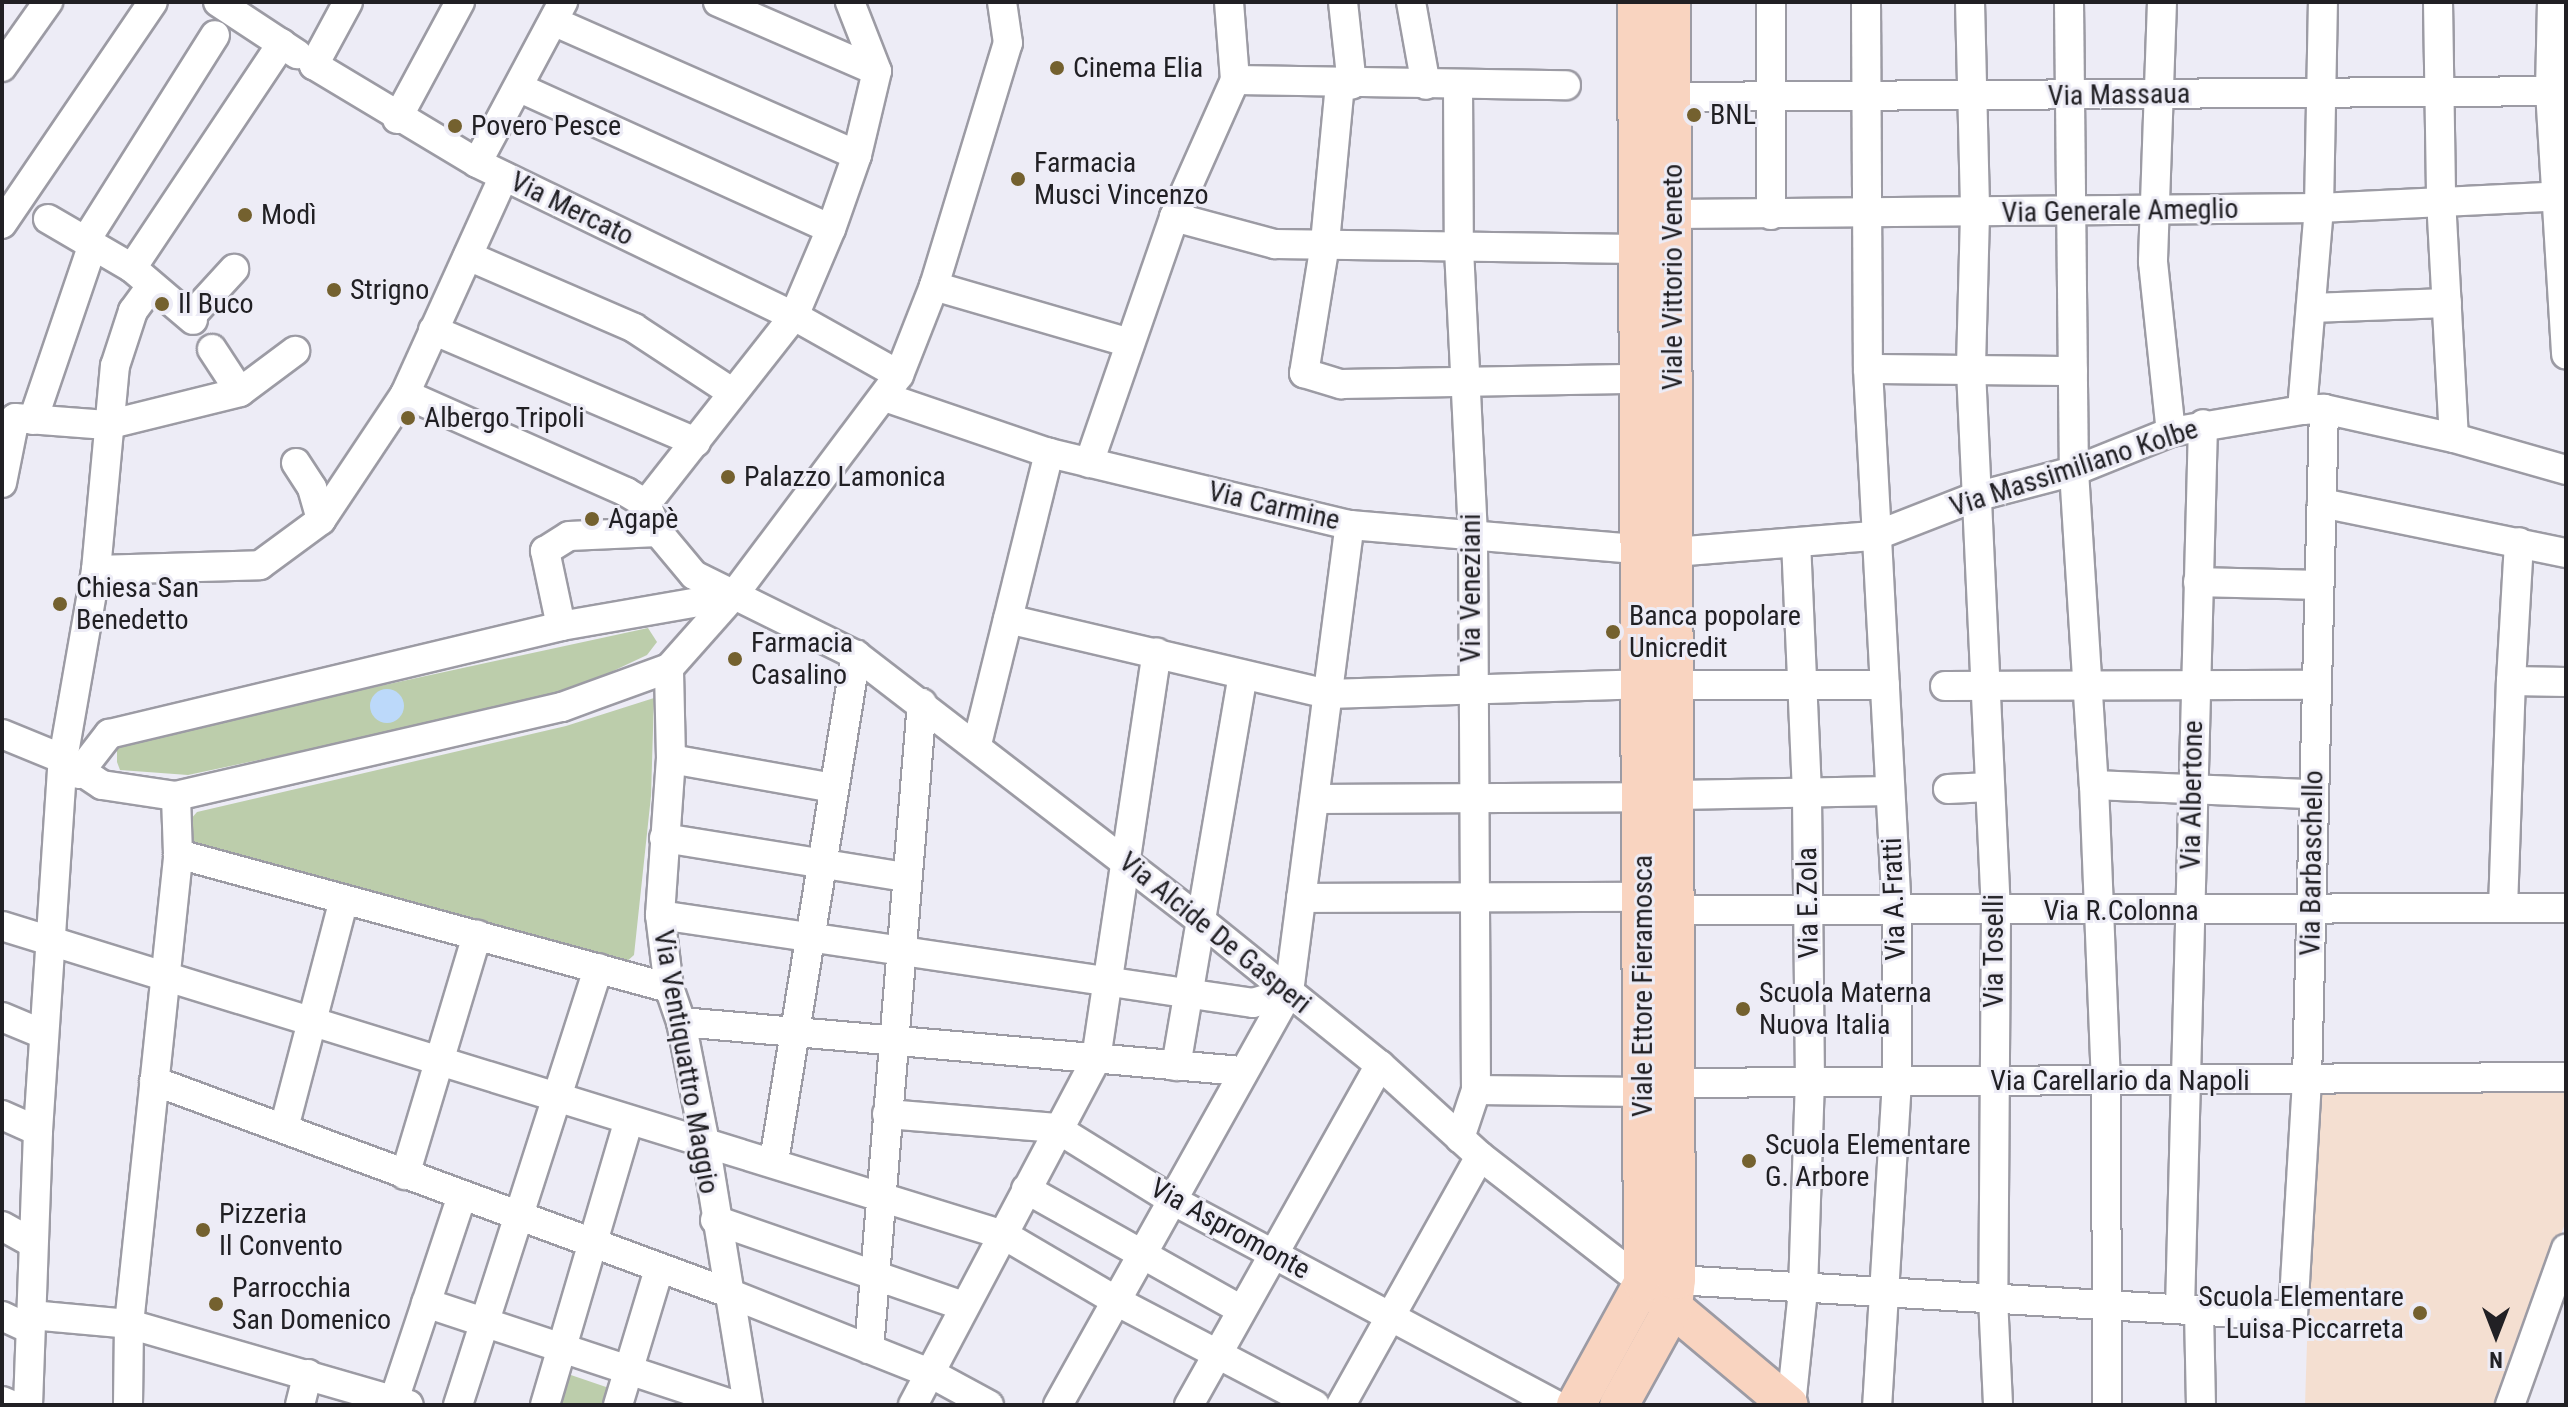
<!DOCTYPE html>
<html>
<head>
<meta charset="utf-8">
<style>
	body { margin:0 }
	#map { position:relative; width:2568px; height:1407px; overflow:hidden; background:#edecf6; font-family:"Roboto Condensed",sans-serif }
	div>[style] { position:absolute }
	[style*='--x'] { left:calc(var(--x)*1px); top:calc(var(--y)*1px); width:calc(var(--w)*1px); rotate:calc(var(--a)*1deg) }
	.education>* { inset:0; background:#f4dfd1 }
	.green>* { inset:0; background:#bccdab }
	.water>* { inset:0; background:#bcd9fa }
	.round { border-radius:50% }
	.roads { filter:drop-shadow(2px 0 #9c9ba4) drop-shadow(-2px 0 #9c9ba4) drop-shadow(0 2px #9c9ba4) drop-shadow(0 -2px #9c9ba4) }
	.street>* { height:28px; margin:-14px; padding:0 14px; transform-origin:14px; border-radius:14px; background:#fff }
	.secondary>* { height:38px; margin:-19px; padding:0 19px; transform-origin:19px; border-radius:19px; background:#f9d4c0 }
	.dots>* { width:22px; height:22px; translate:-50% -50%; box-sizing:border-box; border:4px solid #edecf6; border-radius:50% }
	span { translate:-50% -50%; white-space:nowrap; text-align:center; line-height:1.15; -webkit-text-stroke:6px #edecf6; paint-order:stroke }
	.poi-label { font-size:28px; color:#212024 }
	.left { translate:0 -50%; text-align:left }
	.right { translate:-100% -50%; text-align:right }
	.street-label { font-size:28px; color:#212024 }
	.frame { position:absolute; inset:0; border:4px solid #212024; pointer-events:none }
	.north { position:absolute; left:2456px; top:1295px; width:80px; height:80px; -webkit-text-stroke:6px #edecf6; paint-order:stroke; rotate:180deg; font-size:22px; font-weight:700; line-height:32px; text-align:center; color:#212024 }
	.north::after { content:''; display:block; margin:auto; width:28px; height:36px; background:#212024; clip-path:polygon(50% 0,100% 100%,50% 72%,0 100%) }
</style>
</head>
<body>
<div id="map">
	<div class="education">
		<div style="clip-path:polygon(2315px 1091px,2566px 1091px,2566px 1221px,2497px 1405px,2305px 1405px)"></div>
	</div>
	<div class="green">
		<div style="clip-path:polygon(648px 628px,657px 642px,647px 655px,560px 696px,188px 775px,120px 770px,117px 762px,117px 746px,126px 741px)"></div>
		<div style="clip-path:polygon(654px 698px,651px 796px,634px 955px,625px 963px,197px 844px,190px 837px,190px 820px,197px 812px,566px 726px)"></div>
		<div style="clip-path:polygon(565px 1373px,609px 1388px,605px 1405px,557px 1405px)"></div>
	</div>
	<div class="water">
		<div class="round" style="left:370px;top:689px;width:34px;height:34px"></div>
	</div>
	<div class="roads">
		<div class="street">
			<div style="--x:218;--y:2;--w:95;--a:33.4"></div>
			<div style="--x:348;--y:2;--w:72;--a:118.4"></div>
			<div style="--x:314;--y:65;--w:190;--a:31"></div>
			<div style="--x:477;--y:163;--w:352;--a:25.8"></div>
			<div style="--x:794;--y:316;--w:120;--a:29.3"></div>
			<div style="--x:718;--y:2;--w:173;--a:23.5"></div>
			<div style="--x:1343;--y:2;--w:83;--a:83.8"></div>
			<div style="--x:1411;--y:2;--w:84;--a:79.8"></div>
			<div style="--x:1866;--y:2;--w:367;--a:89.7"></div>
			<div style="--x:1868;--y:369;--w:545;--a:86.95"></div>
			<div style="--x:1897;--y:913;--w:168;--a:90"></div>
			<div style="--x:1897;--y:1081;--w:325;--a:93.5"></div>
			<div style="--x:1970;--y:2;--w:212;--a:88.6"></div>
			<div style="--x:1975;--y:214;--w:156;--a:91.5"></div>
			<div style="--x:1971;--y:370;--w:543;--a:87.36"></div>
			<div style="--x:1996;--y:912;--w:386;--a:90.4"></div>
			<div style="--x:1993;--y:1298;--w:107;--a:87.3"></div>
			<div style="--x:2069;--y:2;--w:469;--a:89.4"></div>
			<div style="--x:2074;--y:471;--w:315;--a:86.4"></div>
			<div style="--x:2094;--y:785;--w:299;--a:87.7"></div>
			<div style="--x:2106;--y:1084;--w:321;--a:89.8"></div>
			<div style="--x:2162;--y:2;--w:260;--a:92"></div>
			<div style="--x:2153;--y:262;--w:171;--a:84"></div>
			<div style="--x:2438;--y:2;--w:197;--a:89.1"></div>
			<div style="--x:2441;--y:199;--w:239;--a:86.9"></div>
			<div style="--x:2552;--y:2;--w:89;--a:91.3"></div>
			<div style="--x:2550;--y:91;--w:264;--a:86.5"></div>
			<div style="--x:555;--y:22;--w:330;--a:23.8"></div>
			<div style="--x:2;--y:67;--w:80;--a:-54.7"></div>
			<div style="--x:1235;--y:80;--w:331;--a:0.9"></div>
			<div style="--x:1340;--y:84;--w:161;--a:95.4"></div>
			<div style="--x:1325;--y:244;--w:131;--a:99.2"></div>
			<div style="--x:1304;--y:373;--w:39;--a:17"></div>
			<div style="--x:1341;--y:384;--w:299;--a:-1"></div>
			<div style="--x:1458;--y:85;--w:164;--a:89.7"></div>
			<div style="--x:1459;--y:249;--w:287;--a:87.2"></div>
			<div style="--x:1473;--y:536;--w:554;--a:89.69"></div>
			<div style="--x:1476;--y:1090;--w:51;--a:108.4"></div>
			<div style="--x:520;--y:88;--w:341;--a:24.4"></div>
			<div style="--x:1672;--y:97;--w:894;--a:-0.38"></div>
			<div style="--x:397;--y:119;--w:133;--a:-61.7"></div>
			<div style="--x:477;--y:163;--w:183;--a:-61.9"></div>
			<div style="--x:1673;--y:214;--w:646;--a:-0.53"></div>
			<div style="--x:2319;--y:208;--w:247;--a:-2.8"></div>
			<div style="--x:1771;--y:215;--w:213;--a:-90"></div>
			<div style="--x:1174;--y:217;--w:105;--a:15"></div>
			<div style="--x:1275;--y:244;--w:363;--a:0.8"></div>
			<div style="--x:48;--y:219;--w:97;--a:30.3"></div>
			<div style="--x:132;--y:268;--w:80;--a:40.4"></div>
			<div style="--x:2;--y:224;--w:268;--a:-55.8"></div>
			<div style="--x:86;--y:240;--w:242;--a:-57.8"></div>
			<div style="--x:468;--y:256;--w:181;--a:23.4"></div>
			<div style="--x:634;--y:328;--w:118;--a:33.3"></div>
			<div style="--x:132;--y:268;--w:270;--a:-56.3"></div>
			<div style="--x:934;--y:286;--w:204;--a:16.2"></div>
			<div style="--x:2311;--y:308;--w:136;--a:-2.1"></div>
			<div style="--x:191;--y:316;--w:64;--a:-47.5"></div>
			<div style="--x:433;--y:330;--w:286;--a:23.1"></div>
			<div style="--x:212;--y:349;--w:51;--a:56.9"></div>
			<div style="--x:1868;--y:369;--w:205;--a:0.6"></div>
			<div style="--x:405;--y:394;--w:242;--a:23.9"></div>
			<div style="--x:626;--y:492;--w:23;--a:31"></div>
			<div style="--x:646;--y:504;--w:30;--a:67"></div>
			<div style="--x:658;--y:532;--w:56;--a:50.1"></div>
			<div style="--x:694;--y:575;--w:181;--a:26.3"></div>
			<div style="--x:856;--y:655;--w:434;--a:37.6"></div>
			<div style="--x:1200;--y:920;--w:231;--a:38.9"></div>
			<div style="--x:1380;--y:1065;--w:135;--a:42.3"></div>
			<div style="--x:1480;--y:1156;--w:207;--a:37.9"></div>
			<div style="--x:885;--y:397;--w:173;--a:18.9"></div>
			<div style="--x:1049;--y:453;--w:309;--a:13.5"></div>
			<div style="--x:1350;--y:525;--w:325;--a:4.8"></div>
			<div style="--x:1674;--y:552;--w:202;--a:-4.6"></div>
			<div style="--x:1875;--y:536;--w:107;--a:-21.3"></div>
			<div style="--x:1975;--y:497;--w:102;--a:-14.7"></div>
			<div style="--x:2074;--y:471;--w:105;--a:-21.9"></div>
			<div style="--x:2171;--y:432;--w:133;--a:-9.5"></div>
			<div style="--x:2302;--y:410;--w:22;--a:-3"></div>
			<div style="--x:2324;--y:409;--w:133;--a:12.6"></div>
			<div style="--x:2454;--y:438;--w:116;--a:15.9"></div>
			<div style="--x:2302;--y:410;--w:203;--a:-85.2"></div>
			<div style="--x:2319;--y:208;--w:206;--a:-88.9"></div>
			<div style="--x:33;--y:420;--w:186;--a:-71.2"></div>
			<div style="--x:296;--y:463;--w:30;--a:57"></div>
			<div style="--x:312;--y:488;--w:33;--a:74"></div>
			<div style="--x:1089;--y:463;--w:260;--a:-70.9"></div>
			<div style="--x:1174;--y:217;--w:150;--a:-66"></div>
			<div style="--x:1235;--y:80;--w:78;--a:-94.4"></div>
			<div style="--x:2;--y:483;--w:66;--a:-78.7"></div>
			<div style="--x:15;--y:418;--w:92;--a:4.4"></div>
			<div style="--x:107;--y:425;--w:137;--a:-13.9"></div>
			<div style="--x:240;--y:392;--w:69;--a:-36.7"></div>
			<div style="--x:2322;--y:503;--w:249;--a:11.6"></div>
			<div style="--x:646;--y:504;--w:239;--a:-51.8"></div>
			<div style="--x:794;--y:316;--w:95;--a:-67"></div>
			<div style="--x:831;--y:229;--w:78;--a:-70.6"></div>
			<div style="--x:857;--y:155;--w:86;--a:-76.6"></div>
			<div style="--x:877;--y:71;--w:74;--a:-111.4"></div>
			<div style="--x:96;--y:570;--w:164;--a:-1.7"></div>
			<div style="--x:260;--y:565;--w:76;--a:-36.4"></div>
			<div style="--x:321;--y:520;--w:151;--a:-56.3"></div>
			<div style="--x:405;--y:394;--w:239;--a:-65.6"></div>
			<div style="--x:2198;--y:582;--w:120;--a:1.4"></div>
			<div style="--x:1008;--y:619;--w:329;--a:13.2"></div>
			<div style="--x:1328;--y:694;--w:313;--a:-1.8"></div>
			<div style="--x:561;--y:626;--w:77;--a:-102"></div>
			<div style="--x:545;--y:551;--w:28;--a:-32"></div>
			<div style="--x:569;--y:536;--w:89;--a:-2.6"></div>
			<div style="--x:2511;--y:681;--w:139;--a:-86.7"></div>
			<div style="--x:1675;--y:685;--w:210;--a:0"></div>
			<div style="--x:1945;--y:686;--w:370;--a:-0.2"></div>
			<div style="--x:2;--y:734;--w:66;--a:22.3"></div>
			<div style="--x:63;--y:759;--w:47;--a:33.7"></div>
			<div style="--x:102;--y:785;--w:75;--a:8.5"></div>
			<div style="--x:176;--y:796;--w:396;--a:-13"></div>
			<div style="--x:562;--y:707;--w:114;--a:-20"></div>
			<div style="--x:977;--y:744;--w:300;--a:-76.1"></div>
			<div style="--x:671;--y:759;--w:165;--a:10.1"></div>
			<div style="--x:78;--y:774;--w:51;--a:-52.2"></div>
			<div style="--x:109;--y:734;--w:465;--a:-13.4"></div>
			<div style="--x:561;--y:626;--w:175;--a:-9.9"></div>
			<div style="--x:2094;--y:785;--w:219;--a:2.4"></div>
			<div style="--x:1948;--y:789;--w:42;--a:-2.7"></div>
			<div style="--x:1676;--y:795;--w:214;--a:-1.1"></div>
			<div style="--x:1315;--y:799;--w:328;--a:-0.3"></div>
			<div style="--x:664;--y:838;--w:244;--a:9.2"></div>
			<div style="--x:178;--y:854;--w:509;--a:15.26"></div>
			<div style="--x:1301;--y:898;--w:341;--a:-0.2"></div>
			<div style="--x:2503;--y:908;--w:227;--a:-88"></div>
			<div style="--x:2511;--y:681;--w:55;--a:1"></div>
			<div style="--x:1676;--y:910;--w:890;--a:-0.13"></div>
			<div style="--x:660;--y:915;--w:599;--a:8.44"></div>
			<div style="--x:1253;--y:1003;--w:38;--a:-17"></div>
			<div style="--x:2;--y:926;--w:1049;--a:17.14"></div>
			<div style="--x:1004;--y:1235;--w:132;--a:30.4"></div>
			<div style="--x:1118;--y:1302;--w:222;--a:27.6"></div>
			<div style="--x:2;--y:1017;--w:44;--a:22.5"></div>
			<div style="--x:681;--y:1022;--w:562;--a:5"></div>
			<div style="--x:1176;--y:1066;--w:396;--a:-80.3"></div>
			<div style="--x:154;--y:1081;--w:610;--a:20.25"></div>
			<div style="--x:726;--y:1292;--w:219;--a:21.7"></div>
			<div style="--x:930;--y:1373;--w:67;--a:28.5"></div>
			<div style="--x:1674;--y:1083;--w:892;--a:-0.39"></div>
			<div style="--x:1476;--y:1090;--w:169;--a:0.7"></div>
			<div style="--x:887;--y:1114;--w:170;--a:4.7"></div>
			<div style="--x:1056;--y:1128;--w:137;--a:31.8"></div>
			<div style="--x:1172;--y:1200;--w:435;--a:28.1"></div>
			<div style="--x:2;--y:1115;--w:39;--a:24"></div>
			<div style="--x:284;--y:1128;--w:236;--a:-75.3"></div>
			<div style="--x:774;--y:1161;--w:513;--a:-80.79"></div>
			<div style="--x:405;--y:1175;--w:251;--a:-73.3"></div>
			<div style="--x:1026;--y:1189;--w:245;--a:29.3"></div>
			<div style="--x:715;--y:1220;--w:262;--a:19.1"></div>
			<div style="--x:2;--y:1226;--w:35;--a:29"></div>
			<div style="--x:1676;--y:1280;--w:618;--a:3.34"></div>
			<div style="--x:2293;--y:1316;--w:236;--a:-86.6"></div>
			<div style="--x:2307;--y:1080;--w:671;--a:-88.55"></div>
			<div style="--x:426;--y:1303;--w:325;--a:18.3"></div>
			<div style="--x:2180;--y:1309;--w:885;--a:-88.51"></div>
			<div style="--x:2199;--y:1311;--w:94;--a:88.8"></div>
			<div style="--x:31;--y:1315;--w:98;--a:5.2"></div>
			<div style="--x:129;--y:1324;--w:291;--a:16.1"></div>
			<div style="--x:2;--y:1316;--w:31;--a:25"></div>
			<div style="--x:869;--y:1349;--w:648;--a:-85.31"></div>
			<div style="--x:394;--y:1400;--w:215;--a:-71.6"></div>
			<div style="--x:2;--y:1401;--w:11;--a:22"></div>
			<div style="--x:28;--y:1405;--w:274;--a:-87.9"></div>
			<div style="--x:38;--y:1131;--w:373;--a:-86.2"></div>
			<div style="--x:63;--y:759;--w:192;--a:-80.1"></div>
			<div style="--x:96;--y:570;--w:205;--a:-84.7"></div>
			<div style="--x:115;--y:366;--w:58;--a:-71.9"></div>
			<div style="--x:133;--y:311;--w:31;--a:-54"></div>
			<div style="--x:128;--y:1405;--w:81;--a:-89.3"></div>
			<div style="--x:129;--y:1324;--w:473;--a:-84"></div>
			<div style="--x:178;--y:854;--w:58;--a:-92"></div>
			<div style="--x:300;--y:1405;--w:32;--a:-76"></div>
			<div style="--x:458;--y:1405;--w:459;--a:-72.2"></div>
			<div style="--x:545;--y:1405;--w:297;--a:-73.6"></div>
			<div style="--x:618;--y:1405;--w:142;--a:-73.2"></div>
			<div style="--x:748;--y:1405;--w:266;--a:-99.3"></div>
			<div style="--x:705;--y:1143;--w:123;--a:-101.2"></div>
			<div style="--x:681;--y:1022;--w:36;--a:-109"></div>
			<div style="--x:669;--y:988;--w:74;--a:-97"></div>
			<div style="--x:660;--y:915;--w:156;--a:-86"></div>
			<div style="--x:671;--y:759;--w:91;--a:-91.3"></div>
			<div style="--x:669;--y:668;--w:96;--a:-48.4"></div>
			<div style="--x:733;--y:596;--w:276;--a:-53.1"></div>
			<div style="--x:899;--y:375;--w:96;--a:-68.5"></div>
			<div style="--x:934;--y:286;--w:254;--a:-73.1"></div>
			<div style="--x:1008;--y:43;--w:41;--a:-98.3"></div>
			<div style="--x:913;--y:1405;--w:391;--a:-62.1"></div>
			<div style="--x:1096;--y:1059;--w:411;--a:-81.5"></div>
			<div style="--x:1058;--y:1405;--w:473;--a:-60.8"></div>
			<div style="--x:1289;--y:992;--w:471;--a:-82.6"></div>
			<div style="--x:1189;--y:1405;--w:390;--a:-60.7"></div>
			<div style="--x:1341;--y:1405;--w:285;--a:-60.8"></div>
			<div style="--x:1791;--y:1405;--w:116;--a:-84"></div>
			<div style="--x:1803;--y:1290;--w:207;--a:-88.1"></div>
			<div style="--x:1810;--y:1083;--w:290;--a:-90.6"></div>
			<div style="--x:1807;--y:793;--w:248;--a:-92.5"></div>
			<div style="--x:2510;--y:1405;--w:166;--a:-70.3"></div>
		</div>
		<div class="secondary">
			<div style="--x:1653;--y:1291;--w:177;--a:40"></div>
			<div style="--x:1576;--y:1405;--w:139;--a:-61.2"></div>
			<div style="--x:1643;--y:1283;--w:1281;--a:-90.27"></div>
			<div style="--x:1619;--y:1405;--w:112;--a:-61.1"></div>
			<div style="--x:1673;--y:1307;--w:27;--a:-84"></div>
			<div style="--x:1676;--y:1280;--w:1278;--a:-90.22"></div>
		</div>
	</div>
	<div class="dots">
		<div style="left:1057px;top:68px;background:#74612f"></div>
		<div style="left:1694px;top:115px;background:#74612f"></div>
		<div style="left:455px;top:126px;background:#74612f"></div>
		<div style="left:1018px;top:179px;background:#74612f"></div>
		<div style="left:245px;top:215px;background:#74612f"></div>
		<div style="left:334px;top:290px;background:#74612f"></div>
		<div style="left:162px;top:304px;background:#74612f"></div>
		<div style="left:408px;top:418px;background:#74612f"></div>
		<div style="left:728px;top:477px;background:#74612f"></div>
		<div style="left:592px;top:519px;background:#74612f"></div>
		<div style="left:60px;top:604px;background:#74612f"></div>
		<div style="left:1613px;top:632px;background:#74612f"></div>
		<div style="left:735px;top:659px;background:#74612f"></div>
		<div style="left:1743px;top:1009px;background:#74612f"></div>
		<div style="left:1749px;top:1161px;background:#74612f"></div>
		<div style="left:203px;top:1230px;background:#74612f"></div>
		<div style="left:216px;top:1304px;background:#74612f"></div>
		<div style="left:2420px;top:1313px;background:#74612f"></div>
	</div>
	<div class="poi-label">
		<span class="left" style="left:1073px;top:68px">Cinema Elia</span>
		<span class="left" style="left:1710px;top:115px">BNL</span>
		<span class="left" style="left:471px;top:126px">Povero Pesce</span>
		<span class="left" style="left:1034px;top:179px">Farmacia<br>Musci Vincenzo</span>
		<span class="left" style="left:261px;top:215px">Modì</span>
		<span class="left" style="left:350px;top:290px">Strigno</span>
		<span class="left" style="left:178px;top:304px">Il Buco</span>
		<span class="left" style="left:424px;top:418px">Albergo Tripoli</span>
		<span class="left" style="left:744px;top:477px">Palazzo Lamonica</span>
		<span class="left" style="left:608px;top:519px">Agapè</span>
		<span class="left" style="left:76px;top:604px">Chiesa San<br>Benedetto</span>
		<span class="left" style="left:1629px;top:632px">Banca popolare<br>Unicredit</span>
		<span class="left" style="left:751px;top:659px">Farmacia<br>Casalino</span>
		<span class="left" style="left:1759px;top:1009px">Scuola Materna<br>Nuova Italia</span>
		<span class="left" style="left:1765px;top:1161px">Scuola Elementare<br>G. Arbore</span>
		<span class="left" style="left:219px;top:1230px">Pizzeria<br>Il Convento</span>
		<span class="left" style="left:232px;top:1304px">Parrocchia<br>San Domenico</span>
		<span class="right" style="left:2404px;top:1313px">Scuola Elementare<br>Luisa Piccarreta</span>
	</div>
	<div class="street-label">
		<span style="left:2119px;top:95px;rotate:-1deg">Via Massaua</span>
		<span style="left:572px;top:209px;rotate:26deg">Via Mercato</span>
		<span style="left:2120px;top:211px;rotate:-1deg">Via Generale Ameglio</span>
		<span style="left:1673px;top:277px;rotate:-90deg">Viale Vittorio Veneto</span>
		<span style="left:2074px;top:468px;rotate:-18deg">Via Massimiliano Kolbe</span>
		<span style="left:1274px;top:506px;rotate:13deg">Via Carmine</span>
		<span style="left:1471px;top:588px;rotate:-90deg">Via Veneziani</span>
		<span style="left:2192px;top:795px;rotate:-89deg">Via Albertone</span>
		<span style="left:2312px;top:863px;rotate:-89deg">Via Barbaschello</span>
		<span style="left:1894px;top:899px;rotate:-92deg">Via A.Fratti</span>
		<span style="left:1808px;top:903px;rotate:-91deg">Via E.Zola</span>
		<span style="left:2121px;top:911px">Via R.Colonna</span>
		<span style="left:1215px;top:933px;rotate:39deg">Via Alcide De Gasperi</span>
		<span style="left:1994px;top:951px;rotate:-90deg">Via Toselli</span>
		<span style="left:1643px;top:986px;rotate:-90deg">Viale Ettore Fieramosca</span>
		<span style="left:686px;top:1062px;rotate:80deg">Via Ventiquattro Maggio</span>
		<span style="left:2120px;top:1081px">Via Carellario da Napoli</span>
		<span style="left:1230px;top:1229px;rotate:29deg">Via Aspromonte</span>
	</div>
	<div class="frame"></div>
	<div class="north">N</div>
</div>
</body>
</html>
